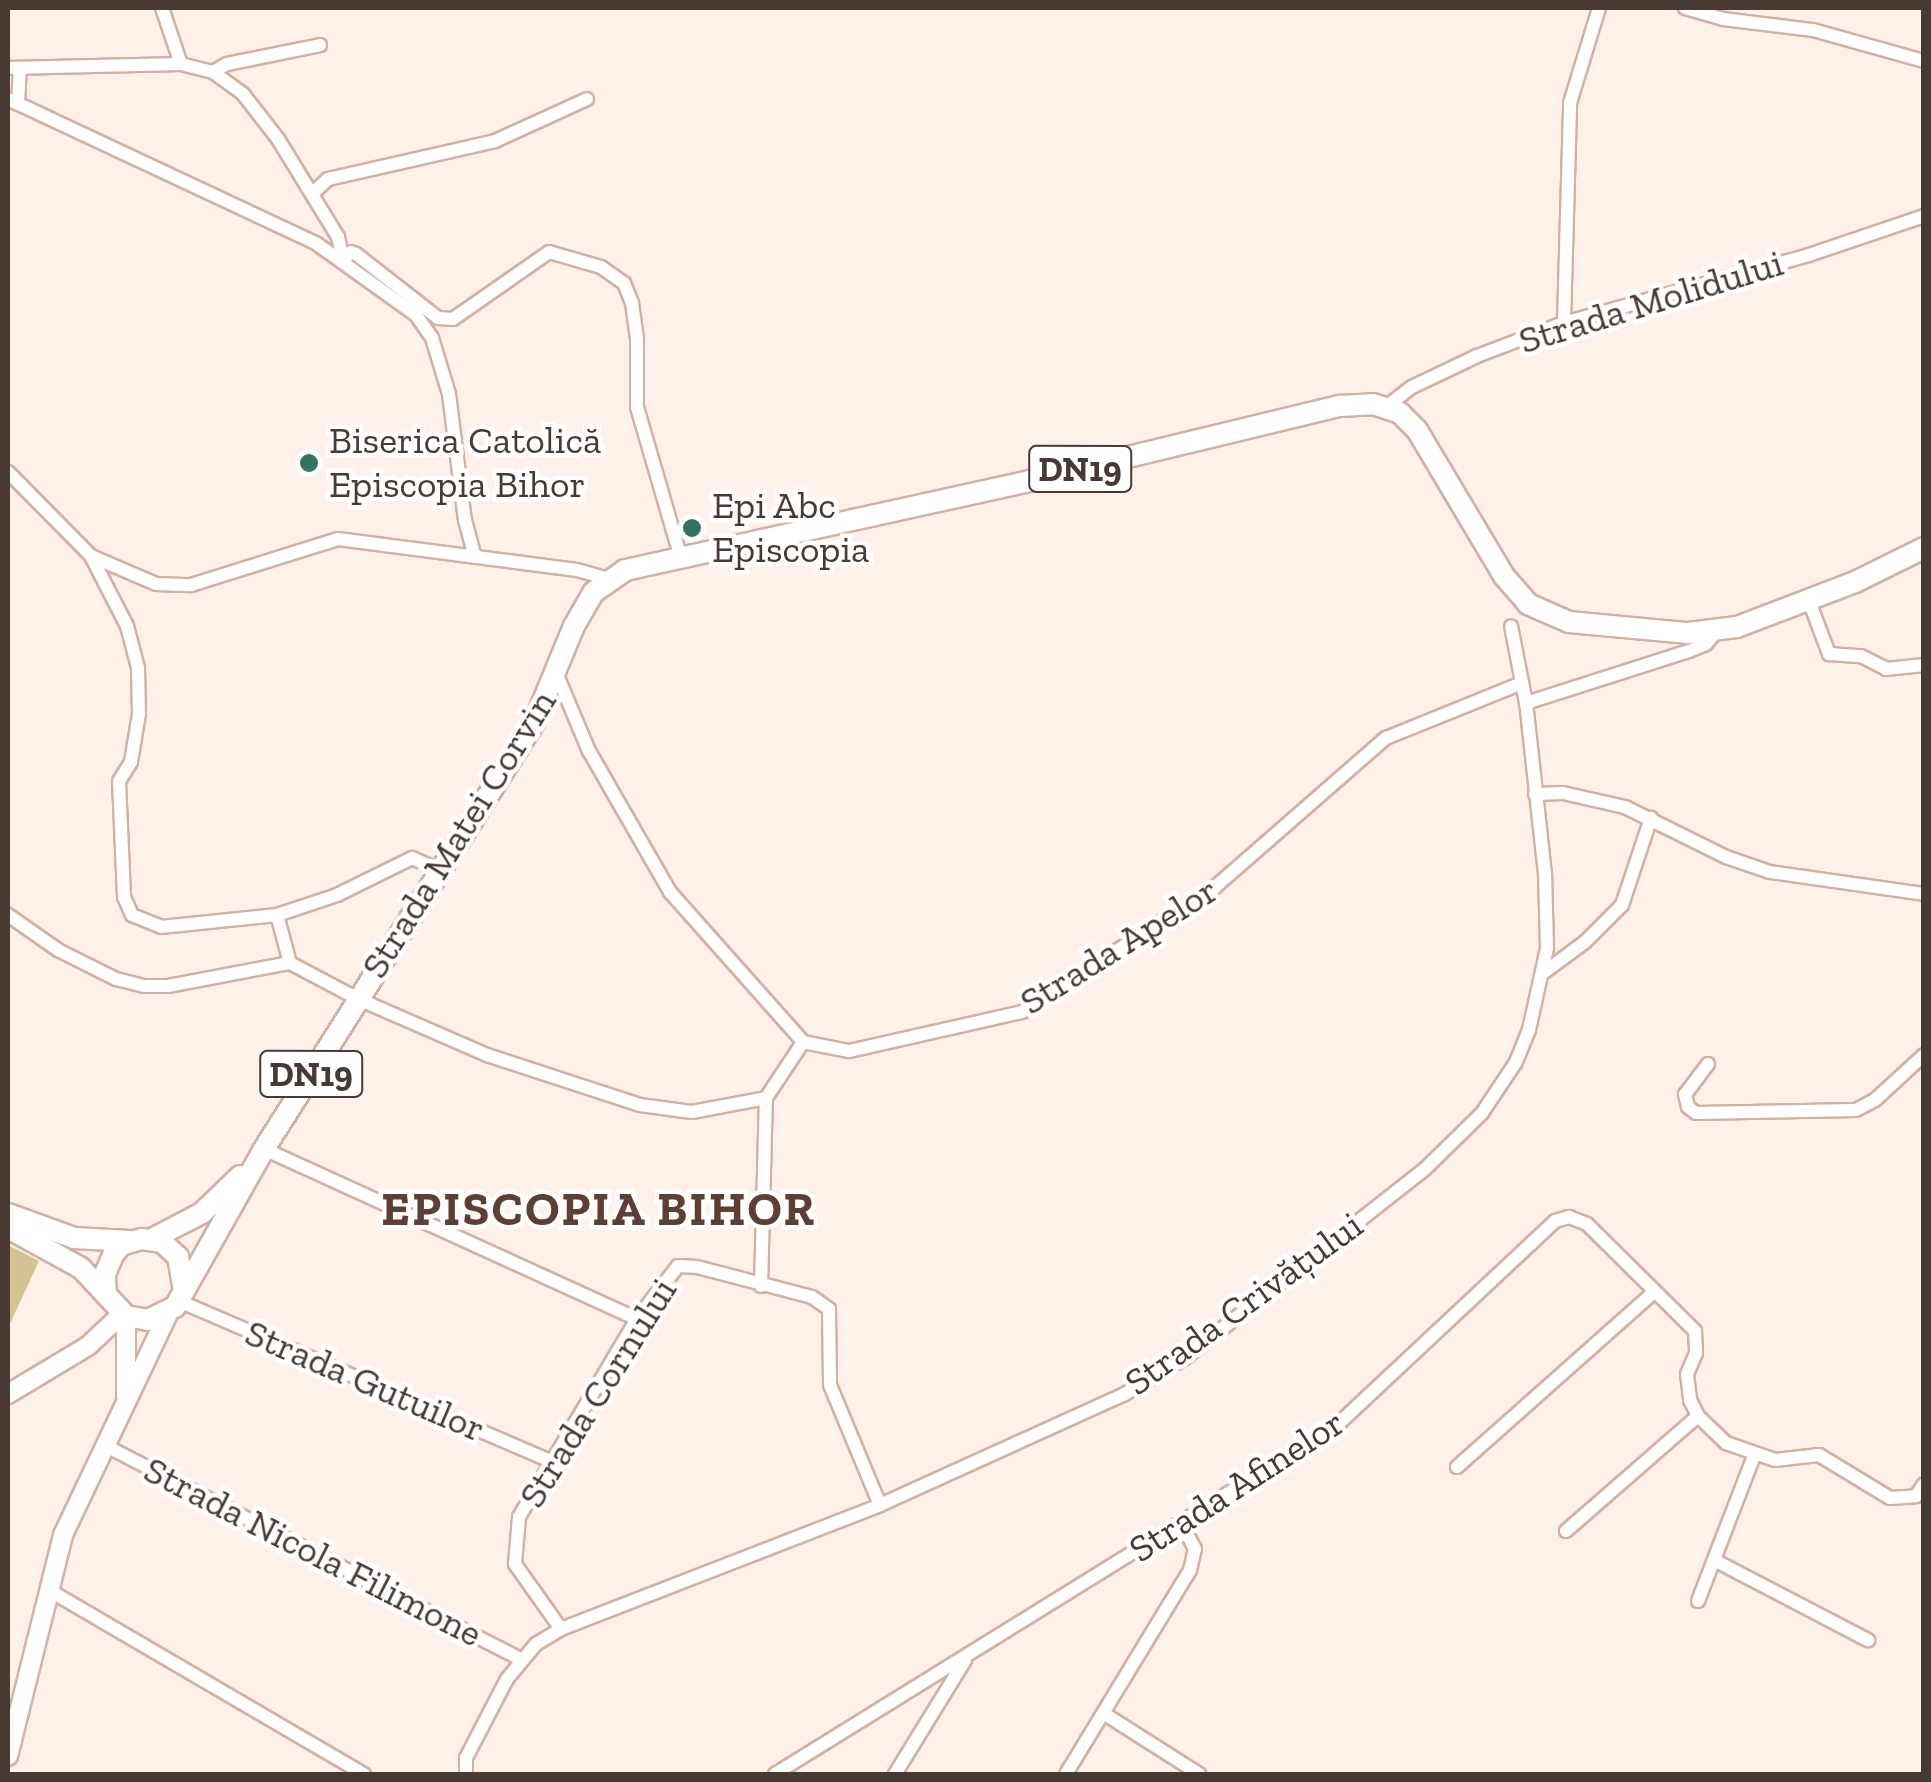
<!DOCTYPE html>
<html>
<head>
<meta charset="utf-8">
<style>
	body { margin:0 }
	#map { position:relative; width:1931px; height:1782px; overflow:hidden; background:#fff0e9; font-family:"Zilla Slab",serif }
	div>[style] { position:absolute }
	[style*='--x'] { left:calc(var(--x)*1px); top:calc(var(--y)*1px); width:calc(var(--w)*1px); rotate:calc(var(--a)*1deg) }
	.green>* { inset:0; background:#d1c490 }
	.roads { filter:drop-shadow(2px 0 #d4b0a1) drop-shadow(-2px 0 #d4b0a1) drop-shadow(0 2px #d4b0a1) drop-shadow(0 -2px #d4b0a1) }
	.street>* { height:12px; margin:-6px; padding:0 6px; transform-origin:6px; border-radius:6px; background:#fff }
	.secondary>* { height:18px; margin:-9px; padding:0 9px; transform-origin:9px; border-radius:9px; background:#fff }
	.primary>* { height:20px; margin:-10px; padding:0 10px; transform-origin:10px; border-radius:10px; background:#fff }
	.dots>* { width:28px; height:28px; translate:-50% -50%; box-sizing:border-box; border:5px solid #fff; border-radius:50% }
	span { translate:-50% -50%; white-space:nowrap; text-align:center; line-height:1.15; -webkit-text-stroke:9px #fff; paint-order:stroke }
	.shield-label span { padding:2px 8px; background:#fff; border:2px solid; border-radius:8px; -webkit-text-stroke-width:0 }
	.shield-label { font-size:35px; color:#483933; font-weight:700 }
	.street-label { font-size:38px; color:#483933 }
	.poi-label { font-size:38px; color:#483933 }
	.left { translate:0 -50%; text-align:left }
	.district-label { font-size:48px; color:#5d3f33; font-weight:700; letter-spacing:2.5px }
	.frame { position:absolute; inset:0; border:10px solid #483933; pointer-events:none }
</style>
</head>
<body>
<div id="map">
	<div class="green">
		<div style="clip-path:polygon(8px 1245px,39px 1261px,8px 1328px)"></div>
	</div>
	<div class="roads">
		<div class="street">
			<div style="--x:162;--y:8;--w:59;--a:71.3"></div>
			<div style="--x:1685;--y:8;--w:40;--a:16"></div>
			<div style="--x:1723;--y:19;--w:91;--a:7"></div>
			<div style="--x:1813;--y:30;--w:115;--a:15.6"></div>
			<div style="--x:8;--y:68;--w:173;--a:-1.3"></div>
			<div style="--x:181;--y:64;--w:33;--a:14"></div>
			<div style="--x:213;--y:72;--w:37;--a:36"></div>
			<div style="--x:243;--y:94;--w:57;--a:52.1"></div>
			<div style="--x:278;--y:139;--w:115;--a:58.5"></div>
			<div style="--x:338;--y:237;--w:24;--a:78"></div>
			<div style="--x:343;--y:260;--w:11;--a:-45"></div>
			<div style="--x:351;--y:252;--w:5;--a:22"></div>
			<div style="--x:356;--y:254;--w:104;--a:38"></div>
			<div style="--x:438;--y:318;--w:15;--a:4"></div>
			<div style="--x:453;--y:319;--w:117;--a:-34.9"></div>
			<div style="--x:549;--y:252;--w:54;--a:16.1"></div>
			<div style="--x:601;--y:267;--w:28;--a:35"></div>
			<div style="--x:624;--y:283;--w:22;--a:68"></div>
			<div style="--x:632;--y:303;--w:37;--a:82"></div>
			<div style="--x:637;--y:340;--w:67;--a:90"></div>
			<div style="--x:637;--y:407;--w:154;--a:73.8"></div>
			<div style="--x:213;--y:72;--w:16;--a:-30"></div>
			<div style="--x:227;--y:64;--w:95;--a:-11.5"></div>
			<div style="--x:8;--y:99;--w:341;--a:25.1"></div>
			<div style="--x:317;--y:244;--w:122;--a:35.6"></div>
			<div style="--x:416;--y:315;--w:28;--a:55"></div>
			<div style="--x:432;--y:338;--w:59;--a:73.1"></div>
			<div style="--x:449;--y:394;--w:127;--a:82.8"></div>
			<div style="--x:465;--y:520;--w:38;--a:75"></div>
			<div style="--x:18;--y:104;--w:36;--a:-87"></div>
			<div style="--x:313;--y:193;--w:21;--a:-43"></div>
			<div style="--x:328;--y:179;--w:171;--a:-12.8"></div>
			<div style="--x:495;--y:141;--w:101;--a:-24.5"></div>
			<div style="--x:1564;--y:323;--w:220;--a:-88.4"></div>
			<div style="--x:1570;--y:103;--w:99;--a:-73"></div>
			<div style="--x:1386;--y:407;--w:33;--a:-38"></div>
			<div style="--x:1412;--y:387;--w:72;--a:-25.5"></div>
			<div style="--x:1477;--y:356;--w:93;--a:-20.8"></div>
			<div style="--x:1564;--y:323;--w:254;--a:-15.5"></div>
			<div style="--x:1809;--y:255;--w:121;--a:-18.7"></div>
			<div style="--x:8;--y:472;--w:118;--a:45.3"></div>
			<div style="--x:91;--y:556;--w:79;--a:62.8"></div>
			<div style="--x:127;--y:626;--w:43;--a:75.3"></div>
			<div style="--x:138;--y:668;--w:46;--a:88.8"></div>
			<div style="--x:139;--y:714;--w:49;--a:99.5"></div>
			<div style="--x:131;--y:762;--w:22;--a:122"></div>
			<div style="--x:119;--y:781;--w:116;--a:87.5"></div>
			<div style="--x:124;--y:897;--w:20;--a:66"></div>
			<div style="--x:132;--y:915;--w:31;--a:22"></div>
			<div style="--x:161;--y:927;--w:117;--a:-5.9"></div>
			<div style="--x:277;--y:915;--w:63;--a:-18.4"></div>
			<div style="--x:337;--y:895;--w:84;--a:-26.3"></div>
			<div style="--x:412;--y:858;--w:30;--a:24"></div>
			<div style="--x:91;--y:556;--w:71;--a:23.3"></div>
			<div style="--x:156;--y:584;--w:35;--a:2"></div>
			<div style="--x:191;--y:585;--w:154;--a:-17.4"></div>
			<div style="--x:338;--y:539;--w:241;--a:7.4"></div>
			<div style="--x:577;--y:570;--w:33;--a:16"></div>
			<div style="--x:1809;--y:601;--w:57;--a:69.3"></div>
			<div style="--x:1829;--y:654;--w:32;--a:4"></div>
			<div style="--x:1861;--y:656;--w:28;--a:27"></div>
			<div style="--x:1886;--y:669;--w:38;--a:-6"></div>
			<div style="--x:557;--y:675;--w:82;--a:67.2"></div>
			<div style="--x:589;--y:751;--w:163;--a:60.1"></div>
			<div style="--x:670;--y:892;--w:200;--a:48.4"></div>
			<div style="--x:803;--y:1042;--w:47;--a:11.1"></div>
			<div style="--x:849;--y:1051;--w:177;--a:-12.7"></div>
			<div style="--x:1022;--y:1012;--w:230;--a:-32.9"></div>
			<div style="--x:1215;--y:887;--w:227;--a:-41.1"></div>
			<div style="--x:1386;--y:738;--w:147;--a:-22"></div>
			<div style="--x:1526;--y:703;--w:171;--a:-17.7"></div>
			<div style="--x:1689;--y:651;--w:18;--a:-22"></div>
			<div style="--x:1706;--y:644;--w:17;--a:-50"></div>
			<div style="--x:1535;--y:794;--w:28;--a:-2"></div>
			<div style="--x:1563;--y:793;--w:64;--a:12.7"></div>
			<div style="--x:1625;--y:807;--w:113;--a:26.3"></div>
			<div style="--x:1726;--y:857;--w:46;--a:18.8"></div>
			<div style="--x:1770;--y:872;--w:156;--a:8.1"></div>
			<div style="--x:8;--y:915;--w:61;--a:35"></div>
			<div style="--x:58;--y:950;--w:65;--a:26.6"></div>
			<div style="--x:116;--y:979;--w:29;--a:14"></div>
			<div style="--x:144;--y:986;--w:24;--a:0"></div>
			<div style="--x:168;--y:986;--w:124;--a:-10.7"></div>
			<div style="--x:290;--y:963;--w:77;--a:27.9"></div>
			<div style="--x:358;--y:999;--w:141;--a:23.5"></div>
			<div style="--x:487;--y:1055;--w:161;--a:18.1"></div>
			<div style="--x:640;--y:1105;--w:52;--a:7.7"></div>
			<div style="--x:692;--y:1112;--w:75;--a:-10.7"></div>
			<div style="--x:766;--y:1098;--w:67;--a:-56.5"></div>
			<div style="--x:277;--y:915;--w:50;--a:74.8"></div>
			<div style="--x:1543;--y:973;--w:52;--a:-36.4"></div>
			<div style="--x:1585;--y:942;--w:52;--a:-45"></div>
			<div style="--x:1622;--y:905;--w:92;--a:-71.6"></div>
			<div style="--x:1708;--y:1064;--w:38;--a:127"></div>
			<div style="--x:1685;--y:1094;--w:13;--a:77"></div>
			<div style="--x:1688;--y:1107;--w:10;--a:37"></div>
			<div style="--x:1696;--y:1113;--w:160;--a:-1.1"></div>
			<div style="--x:1856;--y:1110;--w:21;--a:-28"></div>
			<div style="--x:1875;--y:1100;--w:67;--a:-42.6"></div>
			<div style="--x:264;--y:1149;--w:410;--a:24.5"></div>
			<div style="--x:761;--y:1286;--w:188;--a:-88.5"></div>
			<div style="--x:179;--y:1301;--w:405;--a:23.3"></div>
			<div style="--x:104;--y:1445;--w:469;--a:27.2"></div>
			<div style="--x:1457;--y:1467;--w:262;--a:-41.6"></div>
			<div style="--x:1566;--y:1531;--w:175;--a:-41.1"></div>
			<div style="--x:1714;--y:1560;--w:174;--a:27.5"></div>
			<div style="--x:47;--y:1589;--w:367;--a:30.3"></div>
			<div style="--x:1698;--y:1601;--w:155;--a:-68.9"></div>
			<div style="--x:561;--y:1629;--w:80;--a:-125.3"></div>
			<div style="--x:515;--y:1564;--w:47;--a:-85.1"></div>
			<div style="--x:519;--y:1517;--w:230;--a:-59.2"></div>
			<div style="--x:637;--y:1319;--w:67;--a:-52.3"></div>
			<div style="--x:678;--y:1266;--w:19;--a:3"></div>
			<div style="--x:697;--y:1267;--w:119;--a:14.6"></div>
			<div style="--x:812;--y:1297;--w:21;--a:35"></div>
			<div style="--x:829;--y:1309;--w:76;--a:89.2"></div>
			<div style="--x:830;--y:1385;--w:130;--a:67.4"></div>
			<div style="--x:1103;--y:1713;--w:114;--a:32.4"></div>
			<div style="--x:466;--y:1774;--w:16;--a:-90"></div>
			<div style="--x:466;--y:1758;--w:89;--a:-62.6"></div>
			<div style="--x:507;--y:1679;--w:45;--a:-50.4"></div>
			<div style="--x:536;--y:1644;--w:29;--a:-31"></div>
			<div style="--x:561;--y:1629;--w:342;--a:-21.2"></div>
			<div style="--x:880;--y:1505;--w:267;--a:-24.4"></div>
			<div style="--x:1123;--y:1395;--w:72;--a:-30.8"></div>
			<div style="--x:1185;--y:1358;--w:79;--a:-38.3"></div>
			<div style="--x:1247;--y:1309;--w:226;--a:-38.2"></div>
			<div style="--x:1425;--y:1169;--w:80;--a:-44.5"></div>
			<div style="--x:1482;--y:1113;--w:61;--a:-56.3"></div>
			<div style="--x:1516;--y:1062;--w:35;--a:-68"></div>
			<div style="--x:1529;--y:1030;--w:84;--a:-77.6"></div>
			<div style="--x:1547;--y:948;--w:74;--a:-91.5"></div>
			<div style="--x:1545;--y:874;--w:172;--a:-96.3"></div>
			<div style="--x:1526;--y:703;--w:78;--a:-101"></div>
			<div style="--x:775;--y:1774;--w:659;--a:-31.78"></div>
			<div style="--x:1335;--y:1427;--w:301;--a:-43.1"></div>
			<div style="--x:1555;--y:1221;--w:15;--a:-16"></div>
			<div style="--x:1569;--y:1217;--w:19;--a:21"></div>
			<div style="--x:1587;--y:1224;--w:152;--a:44.7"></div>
			<div style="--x:1695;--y:1331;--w:22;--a:87"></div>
			<div style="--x:1696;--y:1353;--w:23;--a:113"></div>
			<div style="--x:1687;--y:1374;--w:26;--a:83"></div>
			<div style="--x:1690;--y:1400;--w:18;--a:63"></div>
			<div style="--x:1698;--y:1416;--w:39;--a:44"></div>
			<div style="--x:1726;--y:1443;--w:52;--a:19.1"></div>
			<div style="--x:1775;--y:1460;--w:44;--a:-6.5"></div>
			<div style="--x:1819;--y:1455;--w:83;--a:31.2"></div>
			<div style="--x:1890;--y:1498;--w:26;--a:-4"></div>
			<div style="--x:1916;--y:1496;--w:14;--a:-56"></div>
			<div style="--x:895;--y:1774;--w:134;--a:-58.4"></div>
			<div style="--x:1066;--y:1774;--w:239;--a:-58.7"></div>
			<div style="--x:1190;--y:1570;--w:22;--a:-77"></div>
			<div style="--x:1195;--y:1549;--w:30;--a:-118"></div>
		</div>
		<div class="secondary">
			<div style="--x:8;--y:1394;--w:93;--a:-31"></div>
			<div style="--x:88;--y:1346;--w:47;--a:-43.3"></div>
			<div style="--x:126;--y:1396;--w:80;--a:-90"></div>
			<div style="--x:8;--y:1756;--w:228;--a:-76"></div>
			<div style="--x:63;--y:1535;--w:247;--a:-64.6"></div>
		</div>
		<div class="primary">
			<div style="--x:8;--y:1214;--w:70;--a:20"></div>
			<div style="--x:74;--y:1238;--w:56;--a:3.1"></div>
			<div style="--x:8;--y:1228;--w:83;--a:28.7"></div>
			<div style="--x:81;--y:1268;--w:66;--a:46.8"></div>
			<div style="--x:126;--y:1316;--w:22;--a:10"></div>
			<div style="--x:148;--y:1320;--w:30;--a:-26"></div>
			<div style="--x:175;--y:1307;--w:181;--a:-60.6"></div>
			<div style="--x:264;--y:1149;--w:504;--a:-57.63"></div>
			<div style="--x:534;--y:723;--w:105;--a:-67.6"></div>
			<div style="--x:574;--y:626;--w:39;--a:-60"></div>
			<div style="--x:594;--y:592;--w:38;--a:-35"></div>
			<div style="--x:625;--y:570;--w:414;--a:-12.4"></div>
			<div style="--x:1029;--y:481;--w:320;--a:-13.6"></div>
			<div style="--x:1340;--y:406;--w:33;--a:-3"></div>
			<div style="--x:1373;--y:404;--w:28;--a:18"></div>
			<div style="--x:1400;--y:413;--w:24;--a:45"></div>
			<div style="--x:1417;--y:430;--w:170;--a:59.2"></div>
			<div style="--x:1504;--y:576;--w:37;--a:49"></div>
			<div style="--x:1528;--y:604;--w:45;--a:23.7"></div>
			<div style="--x:1569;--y:622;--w:120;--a:5.3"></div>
			<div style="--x:1688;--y:633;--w:49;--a:-7"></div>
			<div style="--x:1737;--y:627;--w:126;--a:-20.9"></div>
			<div style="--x:1855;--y:582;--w:77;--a:-26.2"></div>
			<div style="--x:152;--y:1239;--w:56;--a:-27.5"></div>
			<div style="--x:202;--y:1213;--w:53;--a:-44.2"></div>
			<div style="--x:106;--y:1295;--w:21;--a:-93"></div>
			<div style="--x:105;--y:1274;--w:21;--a:-67"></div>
			<div style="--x:113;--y:1255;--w:13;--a:-51"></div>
			<div style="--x:121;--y:1245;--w:22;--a:-16"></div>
			<div style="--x:142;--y:1239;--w:20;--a:9"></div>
			<div style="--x:162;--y:1242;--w:22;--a:43"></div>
			<div style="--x:178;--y:1257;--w:34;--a:80"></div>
		</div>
	</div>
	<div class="dots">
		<div style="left:309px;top:463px;background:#327363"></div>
		<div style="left:692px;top:528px;background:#327363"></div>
	</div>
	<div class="shield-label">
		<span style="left:1080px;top:469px">DN19</span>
		<span style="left:311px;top:1074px">DN19</span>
	</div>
	<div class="street-label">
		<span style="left:1651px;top:302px;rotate:-17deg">Strada Molidului</span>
		<span style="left:459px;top:834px;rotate:-58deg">Strada Matei Corvin</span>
		<span style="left:1119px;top:946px;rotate:-32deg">Strada Apelor</span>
		<span style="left:1244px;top:1304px;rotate:-36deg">Strada Crivățului</span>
		<span style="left:365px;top:1381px;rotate:23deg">Strada Gutuilor</span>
		<span style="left:598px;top:1393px;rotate:-58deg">Strada Cornului</span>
		<span style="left:1237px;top:1486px;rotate:-33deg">Strada Afinelor</span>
		<span style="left:313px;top:1552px;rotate:27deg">Strada Nicola Filimone</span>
	</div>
	<div class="poi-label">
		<span class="left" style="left:329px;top:463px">Biserica Catolică<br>Episcopia Bihor</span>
		<span class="left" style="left:712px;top:528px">Epi Abc<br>Episcopia</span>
	</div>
	<div class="district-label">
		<span style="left:599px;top:1209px">EPISCOPIA BIHOR</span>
	</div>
	<div class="frame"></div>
</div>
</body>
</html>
